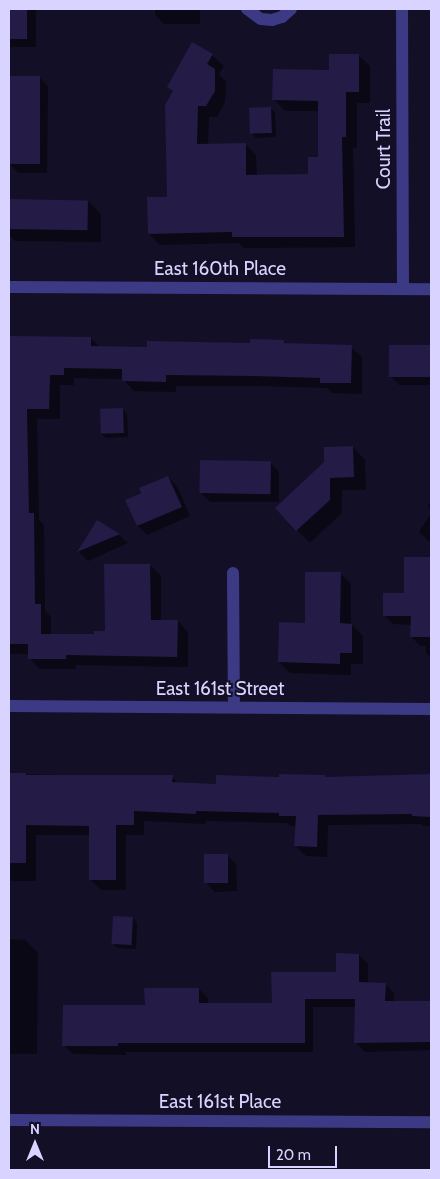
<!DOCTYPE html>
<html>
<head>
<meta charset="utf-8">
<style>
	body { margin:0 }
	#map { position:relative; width:440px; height:1179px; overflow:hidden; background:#130f26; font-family:Cabin,sans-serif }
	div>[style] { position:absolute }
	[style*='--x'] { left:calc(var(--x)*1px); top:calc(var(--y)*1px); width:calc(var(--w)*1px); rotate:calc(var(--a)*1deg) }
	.shadow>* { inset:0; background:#0007; transform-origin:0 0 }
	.building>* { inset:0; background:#241b47; transform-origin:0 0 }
	.street>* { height:12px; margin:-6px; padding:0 6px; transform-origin:6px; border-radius:6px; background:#3d3a85 }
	span { translate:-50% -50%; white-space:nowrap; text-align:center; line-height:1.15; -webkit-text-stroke:4px #130f26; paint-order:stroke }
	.street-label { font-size:19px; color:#d9d4ff }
	.frame { position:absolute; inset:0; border:10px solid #d9d4ff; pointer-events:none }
	.north { position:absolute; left:10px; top:1119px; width:50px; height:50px; -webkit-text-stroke:4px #130f26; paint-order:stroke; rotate:0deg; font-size:14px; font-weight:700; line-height:20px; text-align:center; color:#d9d4ff }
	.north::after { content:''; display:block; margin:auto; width:18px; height:22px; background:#d9d4ff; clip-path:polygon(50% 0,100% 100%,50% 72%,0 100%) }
	.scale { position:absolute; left:268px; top:1146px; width:69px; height:22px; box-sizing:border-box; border:2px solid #d9d4ff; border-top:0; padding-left:6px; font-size:15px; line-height:18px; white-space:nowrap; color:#d9d4ff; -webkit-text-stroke:4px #130f26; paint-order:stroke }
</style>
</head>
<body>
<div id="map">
	<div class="shadow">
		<div style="left:9px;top:9px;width:27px;height:38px"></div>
		<div style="clip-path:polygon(155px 9px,200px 9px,200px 24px,164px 24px,155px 15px)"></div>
		<div style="clip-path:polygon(212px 55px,224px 66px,219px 74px,226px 82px,225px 102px,217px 117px,209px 117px,208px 145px,245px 144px,256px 155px,257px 176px,309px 175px,319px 158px,319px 111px,285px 111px,274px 99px,358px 55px,370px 66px,370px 103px,357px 103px,357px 148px,353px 148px,355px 247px,244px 248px,239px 243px,160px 245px,149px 234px,168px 198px,173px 92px,168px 87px)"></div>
		<div style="clip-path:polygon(11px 77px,39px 77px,48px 86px,47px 173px,18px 173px,9px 163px)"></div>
		<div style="clip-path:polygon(271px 108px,275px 113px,276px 137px,256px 138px,251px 133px)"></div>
		<div style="clip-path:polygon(9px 200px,88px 201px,101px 214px,101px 242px,15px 241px,9px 235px)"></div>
		<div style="clip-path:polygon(9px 337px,91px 338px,100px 348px,148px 349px,251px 345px,284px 341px,288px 345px,351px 347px,362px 357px,362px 394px,332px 393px,327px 388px,265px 386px,176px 386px,176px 392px,134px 391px,123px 379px,74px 378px,74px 385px,60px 385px,60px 419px,37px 419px,39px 520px,44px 525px,45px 611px,51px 617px,51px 635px,95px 635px,107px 633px,150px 565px,161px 576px,161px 621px,178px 621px,188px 632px,188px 667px,76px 665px,76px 669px,40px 669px,29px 658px,29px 654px,9px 654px)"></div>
		<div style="clip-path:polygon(391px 346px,431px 346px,431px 385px,399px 385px,391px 377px)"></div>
		<div style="clip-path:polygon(123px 410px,127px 414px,128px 437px,106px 438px,101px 433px)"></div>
		<div style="clip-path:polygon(353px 447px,365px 460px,366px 490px,342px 490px,342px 513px,310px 543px,297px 530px,325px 463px)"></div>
		<div style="clip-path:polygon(270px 462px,279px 472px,279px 502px,210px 502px,201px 493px)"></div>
		<div style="clip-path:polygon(168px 477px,177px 486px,190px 516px,147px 535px,138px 526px,127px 500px)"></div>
		<div style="clip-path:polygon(431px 501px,431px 509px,428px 506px)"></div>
		<div style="clip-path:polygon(431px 513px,431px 543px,419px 532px)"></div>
		<div style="clip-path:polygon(98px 521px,119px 535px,128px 543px,88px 561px,79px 552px)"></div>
		<div style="clip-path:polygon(405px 558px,431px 559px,431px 658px,426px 653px,426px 646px,421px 646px,411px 637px,412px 625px,393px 624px,384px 615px,405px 595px)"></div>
		<div style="clip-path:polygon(340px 573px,351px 584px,351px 624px,363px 636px,363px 664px,351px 664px,351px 675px,290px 673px,279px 662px)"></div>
		<div style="clip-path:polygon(9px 774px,172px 777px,179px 784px,217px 786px,281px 778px,431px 776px,431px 826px,424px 826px,421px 824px,328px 825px,327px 857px,306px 856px,296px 846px,296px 826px,291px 826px,287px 823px,206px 821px,206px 824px,144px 821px,144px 835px,126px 835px,126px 890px,101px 890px,90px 879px,90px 835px,36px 835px,36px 881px,9px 881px)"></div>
		<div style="clip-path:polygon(227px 855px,236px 864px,237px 891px,215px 892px,206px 883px)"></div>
		<div style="clip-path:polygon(133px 918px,137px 923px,136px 949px,117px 948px,113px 943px)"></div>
		<div style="clip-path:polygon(9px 939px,25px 940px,38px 953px,37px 1054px,9px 1054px)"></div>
		<div style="clip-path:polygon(359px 955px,368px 964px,368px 984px,385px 984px,394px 993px,394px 1003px,431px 1003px,431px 1050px,365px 1052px,355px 1042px,356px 1007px,313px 1007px,313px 1052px,126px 1052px,126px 1055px,73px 1054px,63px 1045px,146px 1007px,199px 989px,208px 998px,208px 1004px,273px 1004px,337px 973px)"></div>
	</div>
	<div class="building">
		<div style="left:9px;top:9px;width:18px;height:30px"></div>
		<div style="clip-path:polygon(192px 42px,213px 54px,207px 64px,215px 69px,215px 91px,206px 106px,198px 106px,197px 144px,246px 143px,246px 175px,308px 174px,308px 157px,318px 157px,318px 101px,272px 100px,273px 69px,329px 70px,329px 54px,359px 54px,359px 92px,346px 92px,346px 137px,342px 137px,344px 237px,232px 237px,232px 232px,148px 234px,147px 197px,167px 197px,165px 105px,173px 91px,167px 87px)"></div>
		<div style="left:9px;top:76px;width:31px;height:88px"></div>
		<div style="left:271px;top:107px;width:26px;height:22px;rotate:88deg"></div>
		<div style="left:9px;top:199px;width:79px;height:30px;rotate:1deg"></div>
		<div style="clip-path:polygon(9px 336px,91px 337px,91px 346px,147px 347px,147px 341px,250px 343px,250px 339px,284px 340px,284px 343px,352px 345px,351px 383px,320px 383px,320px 378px,253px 376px,166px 375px,166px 382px,122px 381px,122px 369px,64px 368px,64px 375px,50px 375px,49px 409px,27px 409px,29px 513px,34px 513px,35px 604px,41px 604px,41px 634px,94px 634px,94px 631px,105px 631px,104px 564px,150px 564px,151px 620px,178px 620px,177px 657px,66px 655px,66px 659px,28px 659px,28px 644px,9px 644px)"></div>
		<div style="left:389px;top:345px;width:42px;height:32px"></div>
		<div style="left:123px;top:408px;width:25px;height:23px;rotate:88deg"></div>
		<div style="clip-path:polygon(353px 446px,354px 477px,330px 478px,330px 500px,296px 531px,275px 508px,324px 462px,324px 447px)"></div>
		<div style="left:200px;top:460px;width:71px;height:33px;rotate:1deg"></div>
		<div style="clip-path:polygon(168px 476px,182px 507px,137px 526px,125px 500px,141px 493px,139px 488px)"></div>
		<div style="clip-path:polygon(97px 520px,120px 534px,77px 552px)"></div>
		<div style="clip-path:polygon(404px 557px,431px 557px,431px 637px,410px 637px,411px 616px,383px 616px,383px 593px,404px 593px)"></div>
		<div style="clip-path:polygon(305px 572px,341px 572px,340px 623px,352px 624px,352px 653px,340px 653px,340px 664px,278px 662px,279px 622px,305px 623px)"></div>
		<div style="clip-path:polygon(9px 773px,26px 773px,26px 775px,173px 775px,172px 782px,216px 784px,216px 775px,279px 777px,279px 774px,325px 775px,325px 777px,431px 774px,431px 817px,412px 816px,412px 814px,318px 815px,317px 847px,294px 846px,296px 816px,279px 816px,279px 813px,196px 811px,196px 814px,134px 811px,134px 825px,116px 825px,116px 880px,89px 880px,89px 826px,26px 825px,26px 863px,9px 863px)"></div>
		<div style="left:204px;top:854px;width:24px;height:29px"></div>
		<div style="left:113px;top:916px;width:20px;height:28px;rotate:3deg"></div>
		<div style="clip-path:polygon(336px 953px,359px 954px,359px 982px,386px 983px,385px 1001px,431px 1001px,431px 1042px,354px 1043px,355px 999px,305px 999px,305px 1043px,118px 1043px,118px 1046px,62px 1046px,63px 1005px,145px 1005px,144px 988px,199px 988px,199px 1003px,272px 1003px,271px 972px,336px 972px)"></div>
	</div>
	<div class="street">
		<div style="--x:247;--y:9;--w:17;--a:36"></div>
		<div style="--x:261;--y:19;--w:11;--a:5"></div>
		<div style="--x:272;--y:20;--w:10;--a:-17"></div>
		<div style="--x:282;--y:17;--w:12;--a:-42"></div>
		<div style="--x:402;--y:9;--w:280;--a:89.8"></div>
		<div style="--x:9;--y:287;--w:422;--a:0.3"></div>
		<div style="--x:233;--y:573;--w:134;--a:89.6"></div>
		<div style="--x:9;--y:706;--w:422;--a:0.4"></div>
		<div style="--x:9;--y:1120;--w:422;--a:0.3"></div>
	</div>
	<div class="street-label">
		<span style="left:384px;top:149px;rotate:-90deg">Court Trail</span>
		<span style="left:220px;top:269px">East 160th Place</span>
		<span style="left:220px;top:689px">East 161st Street</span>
		<span style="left:220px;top:1102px">East 161st Place</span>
	</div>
	<div class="frame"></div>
	<div class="north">N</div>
	<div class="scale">20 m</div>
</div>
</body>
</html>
